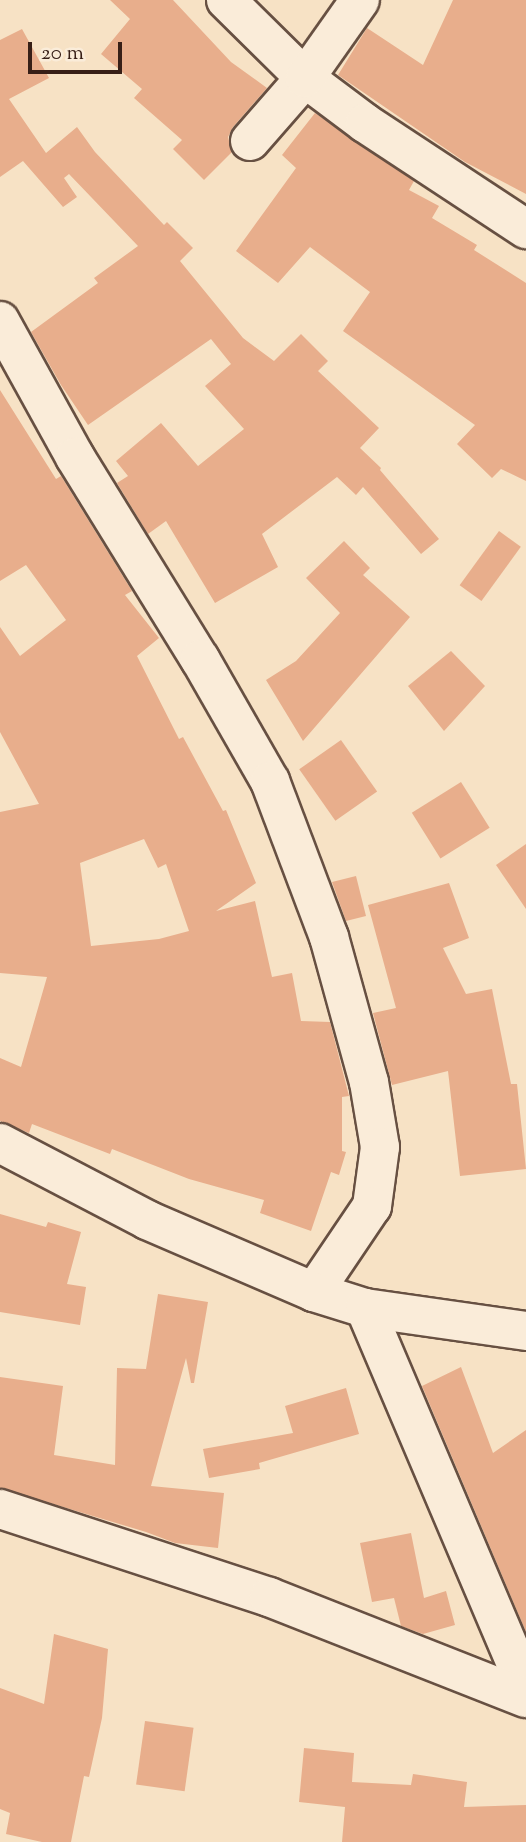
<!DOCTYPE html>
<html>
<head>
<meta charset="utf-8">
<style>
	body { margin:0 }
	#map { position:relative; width:526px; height:1842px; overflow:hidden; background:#f7e2c5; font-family:"Sorts Mill Goudy",serif }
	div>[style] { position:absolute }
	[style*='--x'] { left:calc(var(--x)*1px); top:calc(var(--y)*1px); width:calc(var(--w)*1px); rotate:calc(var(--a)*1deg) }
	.building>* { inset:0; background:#e8ae8c; transform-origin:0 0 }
	.roads { filter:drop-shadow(2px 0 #675042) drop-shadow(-2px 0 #675042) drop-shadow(0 2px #675042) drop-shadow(0 -2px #675042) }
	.minor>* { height:38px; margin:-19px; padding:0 19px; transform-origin:19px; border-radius:19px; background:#faecd9 }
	span { translate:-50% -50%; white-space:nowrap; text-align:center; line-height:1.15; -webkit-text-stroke:6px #faecd9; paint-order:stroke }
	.scale { position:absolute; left:28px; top:42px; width:94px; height:32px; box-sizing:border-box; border:4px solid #371f17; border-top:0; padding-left:9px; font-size:21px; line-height:24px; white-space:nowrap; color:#371f17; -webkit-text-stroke:5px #faecd9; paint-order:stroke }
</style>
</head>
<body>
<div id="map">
	<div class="building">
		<div style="clip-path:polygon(110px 0,173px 0,231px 62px,267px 88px,233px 127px,228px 137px,232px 152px,204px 180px,173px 149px,182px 140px,134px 98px,142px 89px,101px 54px,130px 19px)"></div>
		<div style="clip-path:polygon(453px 0,526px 0,526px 194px,465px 162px,338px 75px,367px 28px,423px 65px)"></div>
		<div style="clip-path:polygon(22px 29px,49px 78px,9px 99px,46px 153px,77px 127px,95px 152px,164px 225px,167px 222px,193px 248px,180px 261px,243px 338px,274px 361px,301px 334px,328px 361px,318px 371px,379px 428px,360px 448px,381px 468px,380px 470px,439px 539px,421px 554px,363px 487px,356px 495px,337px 477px,262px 534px,278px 567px,215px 603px,166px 521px,148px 534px,117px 483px,128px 476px,116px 461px,161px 423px,198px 466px,244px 429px,205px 386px,231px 364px,211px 339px,88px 425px,61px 385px,31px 332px,98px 283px,94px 278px,138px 246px,69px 174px,64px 178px,77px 197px,63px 207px,23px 161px,0 177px,0 40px)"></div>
		<div style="clip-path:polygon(315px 113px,414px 181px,409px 190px,439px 206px,432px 218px,477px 245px,474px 250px,526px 283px,526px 481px,501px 469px,492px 478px,457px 444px,475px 425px,343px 331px,370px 292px,310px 247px,278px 283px,236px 251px,296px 168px,282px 155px)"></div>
		<div style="clip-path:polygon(evenodd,0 390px,56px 479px,61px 476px,132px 591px,125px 595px,159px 638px,137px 656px,179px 739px,183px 737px,223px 811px,226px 810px,256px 883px,216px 911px,255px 901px,272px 977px,292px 973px,301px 1021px,330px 1022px,349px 1096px,342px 1097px,342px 1151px,346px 1152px,339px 1175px,331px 1172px,311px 1231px,260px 1213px,264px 1200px,189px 1179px,112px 1149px,110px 1154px,32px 1124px,29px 1133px,0 1121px,0 1058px,21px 1067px,47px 977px,0 973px,0 812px,39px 804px,0 732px,0 627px,20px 656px,66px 620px,26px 565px,0 581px,0 390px,144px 839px,158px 868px,166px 864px,189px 931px,159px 939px,91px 946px,80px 863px,144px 839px)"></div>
		<div style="left:499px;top:531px;width:27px;height:67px;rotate:36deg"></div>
		<div style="clip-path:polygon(344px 541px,370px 568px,363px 575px,410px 617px,303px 741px,266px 680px,296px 661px,340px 613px,306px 578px)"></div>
		<div style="clip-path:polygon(451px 651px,485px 686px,444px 731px,408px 686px)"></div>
		<div style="left:341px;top:740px;width:63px;height:51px;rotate:55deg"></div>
		<div style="left:461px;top:782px;width:54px;height:58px;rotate:58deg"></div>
		<div style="clip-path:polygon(526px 844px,526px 909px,496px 865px)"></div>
		<div style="clip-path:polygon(356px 876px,366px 916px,346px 921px,332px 882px)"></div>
		<div style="clip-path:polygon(449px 883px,469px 938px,443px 948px,466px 994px,492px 989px,511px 1084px,517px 1084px,526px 1169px,460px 1176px,448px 1071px,392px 1085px,373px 1013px,396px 1008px,368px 905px)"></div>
		<div style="clip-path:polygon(0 1214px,46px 1227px,48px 1222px,81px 1232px,67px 1284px,86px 1287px,80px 1325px,0 1312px)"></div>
		<div style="clip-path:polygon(158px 1294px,208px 1302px,194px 1383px,191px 1383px,186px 1358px,151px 1486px,224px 1493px,218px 1548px,175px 1543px,146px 1532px,0 1488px,0 1377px,63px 1386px,54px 1455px,115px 1465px,117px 1368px,146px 1369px)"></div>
		<div style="clip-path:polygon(461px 1367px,493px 1453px,526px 1430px,526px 1632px,422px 1386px)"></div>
		<div style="clip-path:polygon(346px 1388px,359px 1434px,259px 1463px,260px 1469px,209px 1478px,203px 1449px,293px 1433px,285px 1406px)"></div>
		<div style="clip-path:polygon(411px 1533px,424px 1598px,446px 1591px,455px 1625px,423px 1634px,401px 1626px,394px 1598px,372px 1602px,360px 1543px)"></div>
		<div style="clip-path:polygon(54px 1634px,108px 1649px,102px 1718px,89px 1777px,84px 1776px,71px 1842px,42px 1842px,6px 1834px,10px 1813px,0 1809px,0 1688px,44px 1704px)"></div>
		<div style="left:145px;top:1721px;width:49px;height:64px;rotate:8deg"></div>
		<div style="clip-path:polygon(304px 1748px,354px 1753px,352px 1782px,411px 1785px,413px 1774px,467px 1782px,464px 1807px,526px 1805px,526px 1842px,342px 1842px,345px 1807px,299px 1802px)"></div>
	</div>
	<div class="roads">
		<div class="minor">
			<div style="--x:226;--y:0;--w:111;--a:44.6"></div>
			<div style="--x:305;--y:78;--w:75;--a:36.9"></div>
			<div style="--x:365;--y:123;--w:193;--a:33.4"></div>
			<div style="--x:250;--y:141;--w:84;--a:-48.9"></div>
			<div style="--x:305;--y:78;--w:95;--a:-54.8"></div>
			<div style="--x:0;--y:321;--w:155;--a:61.1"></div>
			<div style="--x:75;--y:457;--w:238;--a:58.3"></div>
			<div style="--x:200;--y:659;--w:141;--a:60.2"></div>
			<div style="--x:270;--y:781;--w:167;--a:69.3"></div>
			<div style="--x:329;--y:937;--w:150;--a:74.6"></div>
			<div style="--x:369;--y:1082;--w:66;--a:80.4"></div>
			<div style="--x:380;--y:1147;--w:60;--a:97.7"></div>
			<div style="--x:372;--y:1206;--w:104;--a:124"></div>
			<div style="--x:0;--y:1143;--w:166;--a:27.6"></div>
			<div style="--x:147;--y:1220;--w:182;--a:23.3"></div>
			<div style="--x:314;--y:1292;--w:53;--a:17.4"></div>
			<div style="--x:365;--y:1308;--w:163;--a:8.1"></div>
			<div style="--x:365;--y:1308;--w:413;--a:67"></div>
			<div style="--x:0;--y:1509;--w:283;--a:18.1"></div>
			<div style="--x:269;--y:1597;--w:276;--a:21.5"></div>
		</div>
	</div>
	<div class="scale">20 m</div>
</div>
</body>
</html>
